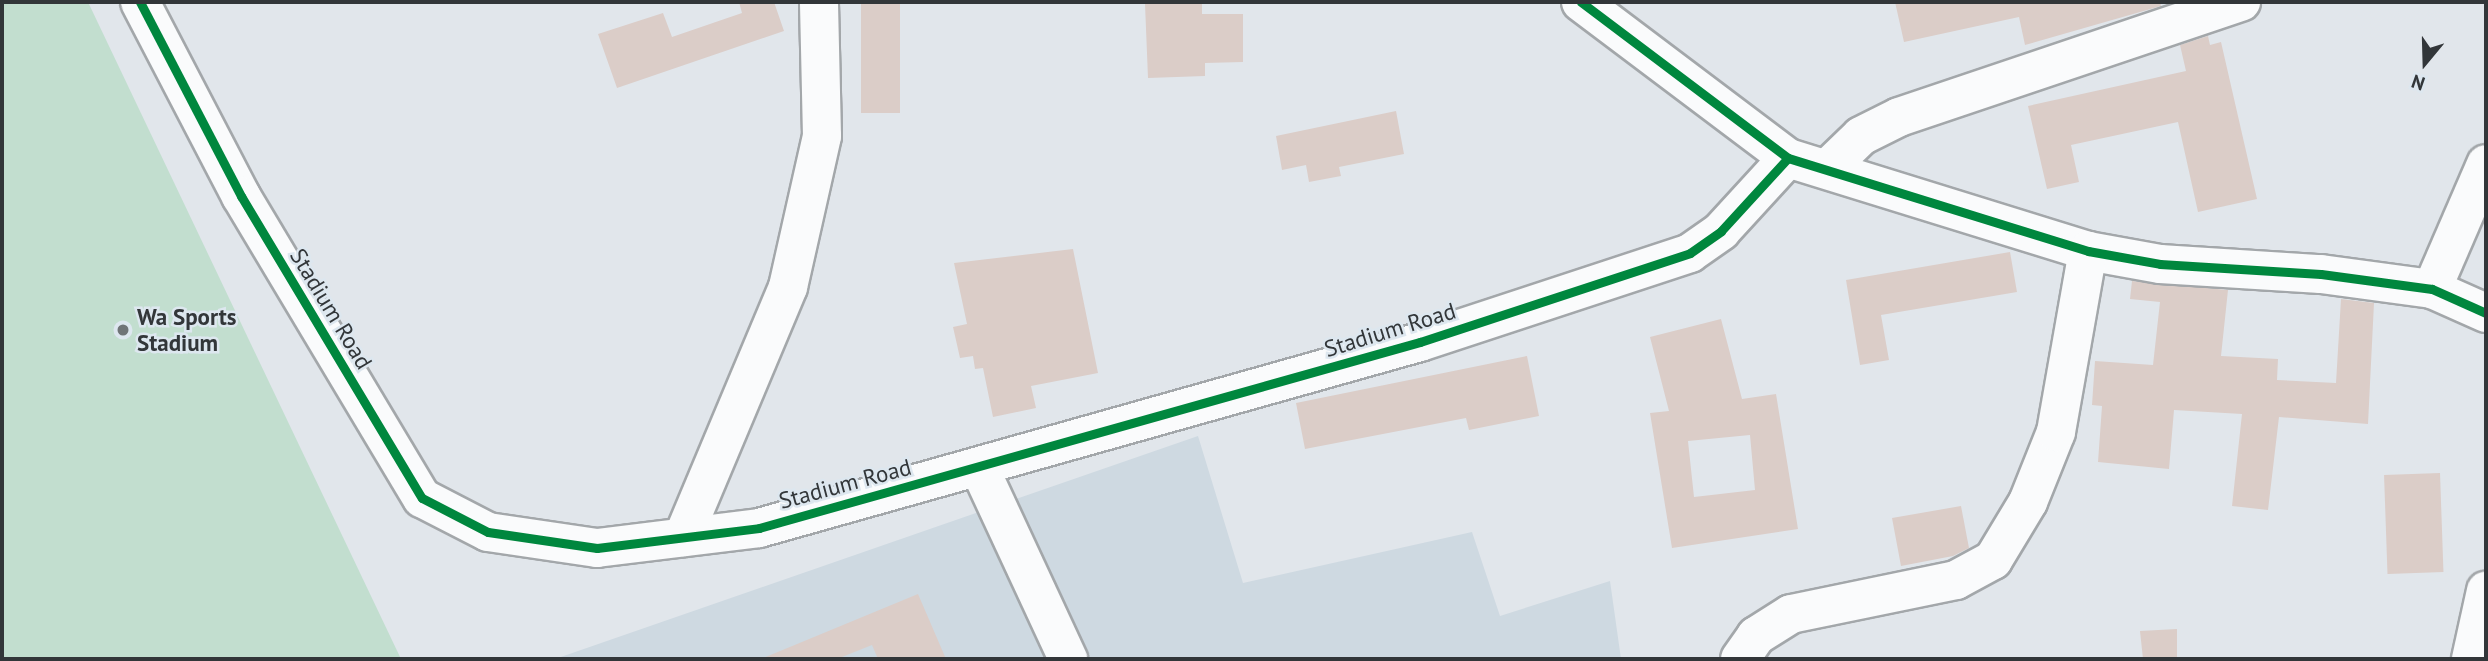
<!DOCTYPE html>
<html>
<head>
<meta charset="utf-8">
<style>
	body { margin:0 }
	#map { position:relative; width:2488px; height:661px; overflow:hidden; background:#e1e6eb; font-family:"PT Sans",sans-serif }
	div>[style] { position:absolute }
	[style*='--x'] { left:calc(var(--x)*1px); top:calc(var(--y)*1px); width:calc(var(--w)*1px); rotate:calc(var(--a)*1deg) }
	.built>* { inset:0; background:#ced9e1 }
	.green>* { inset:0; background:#c2decf }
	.building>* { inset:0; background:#dbcdc8; transform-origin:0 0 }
	.roads { filter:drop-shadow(2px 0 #a3a7aa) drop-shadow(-2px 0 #a3a7aa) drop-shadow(0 2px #a3a7aa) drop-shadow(0 -2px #a3a7aa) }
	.minor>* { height:38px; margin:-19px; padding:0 19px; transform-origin:19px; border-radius:19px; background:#fafbfc }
	.cycleway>* { height:9px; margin:-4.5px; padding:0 4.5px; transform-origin:4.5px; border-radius:4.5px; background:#00873e }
	.dots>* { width:19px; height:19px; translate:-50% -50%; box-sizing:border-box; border:4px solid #dde7ef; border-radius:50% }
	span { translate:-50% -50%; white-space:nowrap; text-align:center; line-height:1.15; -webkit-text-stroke:5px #dde7ef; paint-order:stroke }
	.street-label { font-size:23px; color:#323639 }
	.poi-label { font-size:23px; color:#323639; font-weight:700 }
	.left { translate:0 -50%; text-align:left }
	.frame { position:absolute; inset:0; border:4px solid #323639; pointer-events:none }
	.north { position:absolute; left:2390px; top:28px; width:70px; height:70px; -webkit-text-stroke:5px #dde7ef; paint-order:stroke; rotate:199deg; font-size:19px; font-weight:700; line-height:28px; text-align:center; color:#323639 }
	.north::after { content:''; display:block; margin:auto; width:24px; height:32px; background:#323639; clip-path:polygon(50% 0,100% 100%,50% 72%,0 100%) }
</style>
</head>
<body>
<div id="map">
	<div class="built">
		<div style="clip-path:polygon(1198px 436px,1243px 583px,1472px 532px,1500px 616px,1610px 581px,1621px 659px,555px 659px)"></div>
	</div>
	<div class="green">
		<div style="clip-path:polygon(2px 2px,88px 2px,401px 659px,2px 659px)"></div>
	</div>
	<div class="building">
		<div style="clip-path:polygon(739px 2px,774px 2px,784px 31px,617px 88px,598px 34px,663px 13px,672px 37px,742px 13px)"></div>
		<div style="left:861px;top:2px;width:39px;height:111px"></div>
		<div style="clip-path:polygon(1202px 2px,1202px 14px,1243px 14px,1243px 62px,1205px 63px,1205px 76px,1148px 78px,1145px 4px)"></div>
		<div style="clip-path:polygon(1895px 2px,2160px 2px,2161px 6px,2025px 45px,2019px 17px,1904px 42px)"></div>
		<div style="clip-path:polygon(2208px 36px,2210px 45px,2221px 42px,2257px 199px,2198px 212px,2178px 122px,2071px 145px,2079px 182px,2047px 189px,2028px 106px,2186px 71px,2180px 45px)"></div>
		<div style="clip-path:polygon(1396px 111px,1404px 154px,1339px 167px,1341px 176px,1309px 182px,1306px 165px,1282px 170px,1276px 136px)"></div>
		<div style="clip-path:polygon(1073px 249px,1098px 373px,1031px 386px,1036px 408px,993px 417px,983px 368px,975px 369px,973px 356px,960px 358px,953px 327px,967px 324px,954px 263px)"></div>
		<div style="clip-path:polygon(2010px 252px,2017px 292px,1881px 315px,1889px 360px,1860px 365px,1846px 280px)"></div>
		<div style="clip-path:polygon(2132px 281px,2228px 290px,2221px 356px,2278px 359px,2277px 380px,2336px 383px,2341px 299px,2374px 303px,2368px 424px,2279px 417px,2268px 510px,2232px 506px,2242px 414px,2174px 410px,2169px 469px,2098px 462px,2102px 406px,2092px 405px,2095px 361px,2153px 365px,2160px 302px,2130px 299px)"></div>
		<div style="clip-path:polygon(evenodd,1721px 319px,1742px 399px,1776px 394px,1798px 529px,1672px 548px,1650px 413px,1669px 411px,1650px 337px,1721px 319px,1750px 435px,1755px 490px,1694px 497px,1688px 441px,1750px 435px)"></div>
		<div style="clip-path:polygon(1527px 356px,1539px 416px,1469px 430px,1466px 418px,1305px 449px,1296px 403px)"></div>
		<div style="left:2440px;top:473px;width:99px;height:56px;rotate:88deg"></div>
		<div style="clip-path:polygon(1961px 506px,1969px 548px,1953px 556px,1901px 566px,1892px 518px)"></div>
		<div style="clip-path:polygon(918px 594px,946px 659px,878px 659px,872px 645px,837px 659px,761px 659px)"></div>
		<div style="clip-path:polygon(2177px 629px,2177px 659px,2143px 659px,2140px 631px)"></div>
	</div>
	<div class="roads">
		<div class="minor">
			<div style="--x:140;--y:2;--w:219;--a:62.5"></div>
			<div style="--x:241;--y:196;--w:352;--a:59.1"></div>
			<div style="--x:422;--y:498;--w:74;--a:27.3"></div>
			<div style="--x:488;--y:532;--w:110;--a:8.4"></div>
			<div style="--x:597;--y:548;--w:163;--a:-7"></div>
			<div style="--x:759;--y:528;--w:687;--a:-15.72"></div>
			<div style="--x:1420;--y:342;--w:284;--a:-18.2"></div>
			<div style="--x:1690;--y:253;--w:38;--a:-35"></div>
			<div style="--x:1721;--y:231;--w:99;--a:-47.5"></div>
			<div style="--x:1581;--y:2;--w:259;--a:37"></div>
			<div style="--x:1788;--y:158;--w:314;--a:17.2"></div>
			<div style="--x:2088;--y:251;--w:73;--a:10.2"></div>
			<div style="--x:2160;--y:264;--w:161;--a:3.6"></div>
			<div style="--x:2321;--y:274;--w:112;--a:7.7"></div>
			<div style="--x:2432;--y:289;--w:59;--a:24"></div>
			<div style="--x:1827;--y:169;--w:47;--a:-44.1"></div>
			<div style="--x:1861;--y:136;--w:42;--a:-26.6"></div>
			<div style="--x:1899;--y:117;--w:361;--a:-18.6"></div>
			<div style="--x:2432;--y:289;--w:136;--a:-66.6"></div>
			<div style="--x:979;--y:467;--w:212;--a:65.1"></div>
			<div style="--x:683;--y:537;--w:271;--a:-67.2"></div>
			<div style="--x:788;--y:287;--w:155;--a:-77.3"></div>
			<div style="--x:822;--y:136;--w:134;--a:-91.3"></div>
			<div style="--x:1740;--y:659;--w:28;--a:-55"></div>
			<div style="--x:1756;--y:636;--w:41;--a:-32.2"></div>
			<div style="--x:1791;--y:614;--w:168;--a:-11.6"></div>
			<div style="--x:1956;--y:580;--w:42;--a:-28.4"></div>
			<div style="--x:1993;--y:560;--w:68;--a:-58.9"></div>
			<div style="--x:2028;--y:502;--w:75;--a:-68.2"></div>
			<div style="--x:2056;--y:432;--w:184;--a:-80"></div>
			<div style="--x:2471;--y:659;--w:70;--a:-77.6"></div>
		</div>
	</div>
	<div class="cycleway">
		<div style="--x:140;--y:2;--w:219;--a:62.5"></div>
		<div style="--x:241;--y:196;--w:352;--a:59.1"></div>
		<div style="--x:422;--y:498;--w:74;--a:27.3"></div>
		<div style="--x:488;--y:532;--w:110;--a:8.4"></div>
		<div style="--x:597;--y:548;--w:163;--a:-7"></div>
		<div style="--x:759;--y:528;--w:687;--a:-15.72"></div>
		<div style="--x:1420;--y:342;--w:284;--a:-18.2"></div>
		<div style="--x:1690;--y:253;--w:38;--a:-35"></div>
		<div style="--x:1721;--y:231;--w:99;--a:-47.5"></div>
		<div style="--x:1581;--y:2;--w:259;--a:37"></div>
		<div style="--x:1788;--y:158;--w:314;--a:17.2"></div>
		<div style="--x:2088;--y:251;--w:73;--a:10.2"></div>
		<div style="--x:2160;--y:264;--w:161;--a:3.6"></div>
		<div style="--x:2321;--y:274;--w:112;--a:7.7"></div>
		<div style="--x:2432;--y:289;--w:59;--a:24"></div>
	</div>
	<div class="dots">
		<div style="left:123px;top:330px;background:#6f7477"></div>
	</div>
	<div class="street-label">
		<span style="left:331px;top:309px;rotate:59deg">Stadium Road</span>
		<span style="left:1390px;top:330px;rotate:-17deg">Stadium Road</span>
		<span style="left:845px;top:484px;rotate:-15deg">Stadium Road</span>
	</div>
	<div class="poi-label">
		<span class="left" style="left:137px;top:330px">Wa Sports<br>Stadium</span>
	</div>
	<div class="frame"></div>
	<div class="north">N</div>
</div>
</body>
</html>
